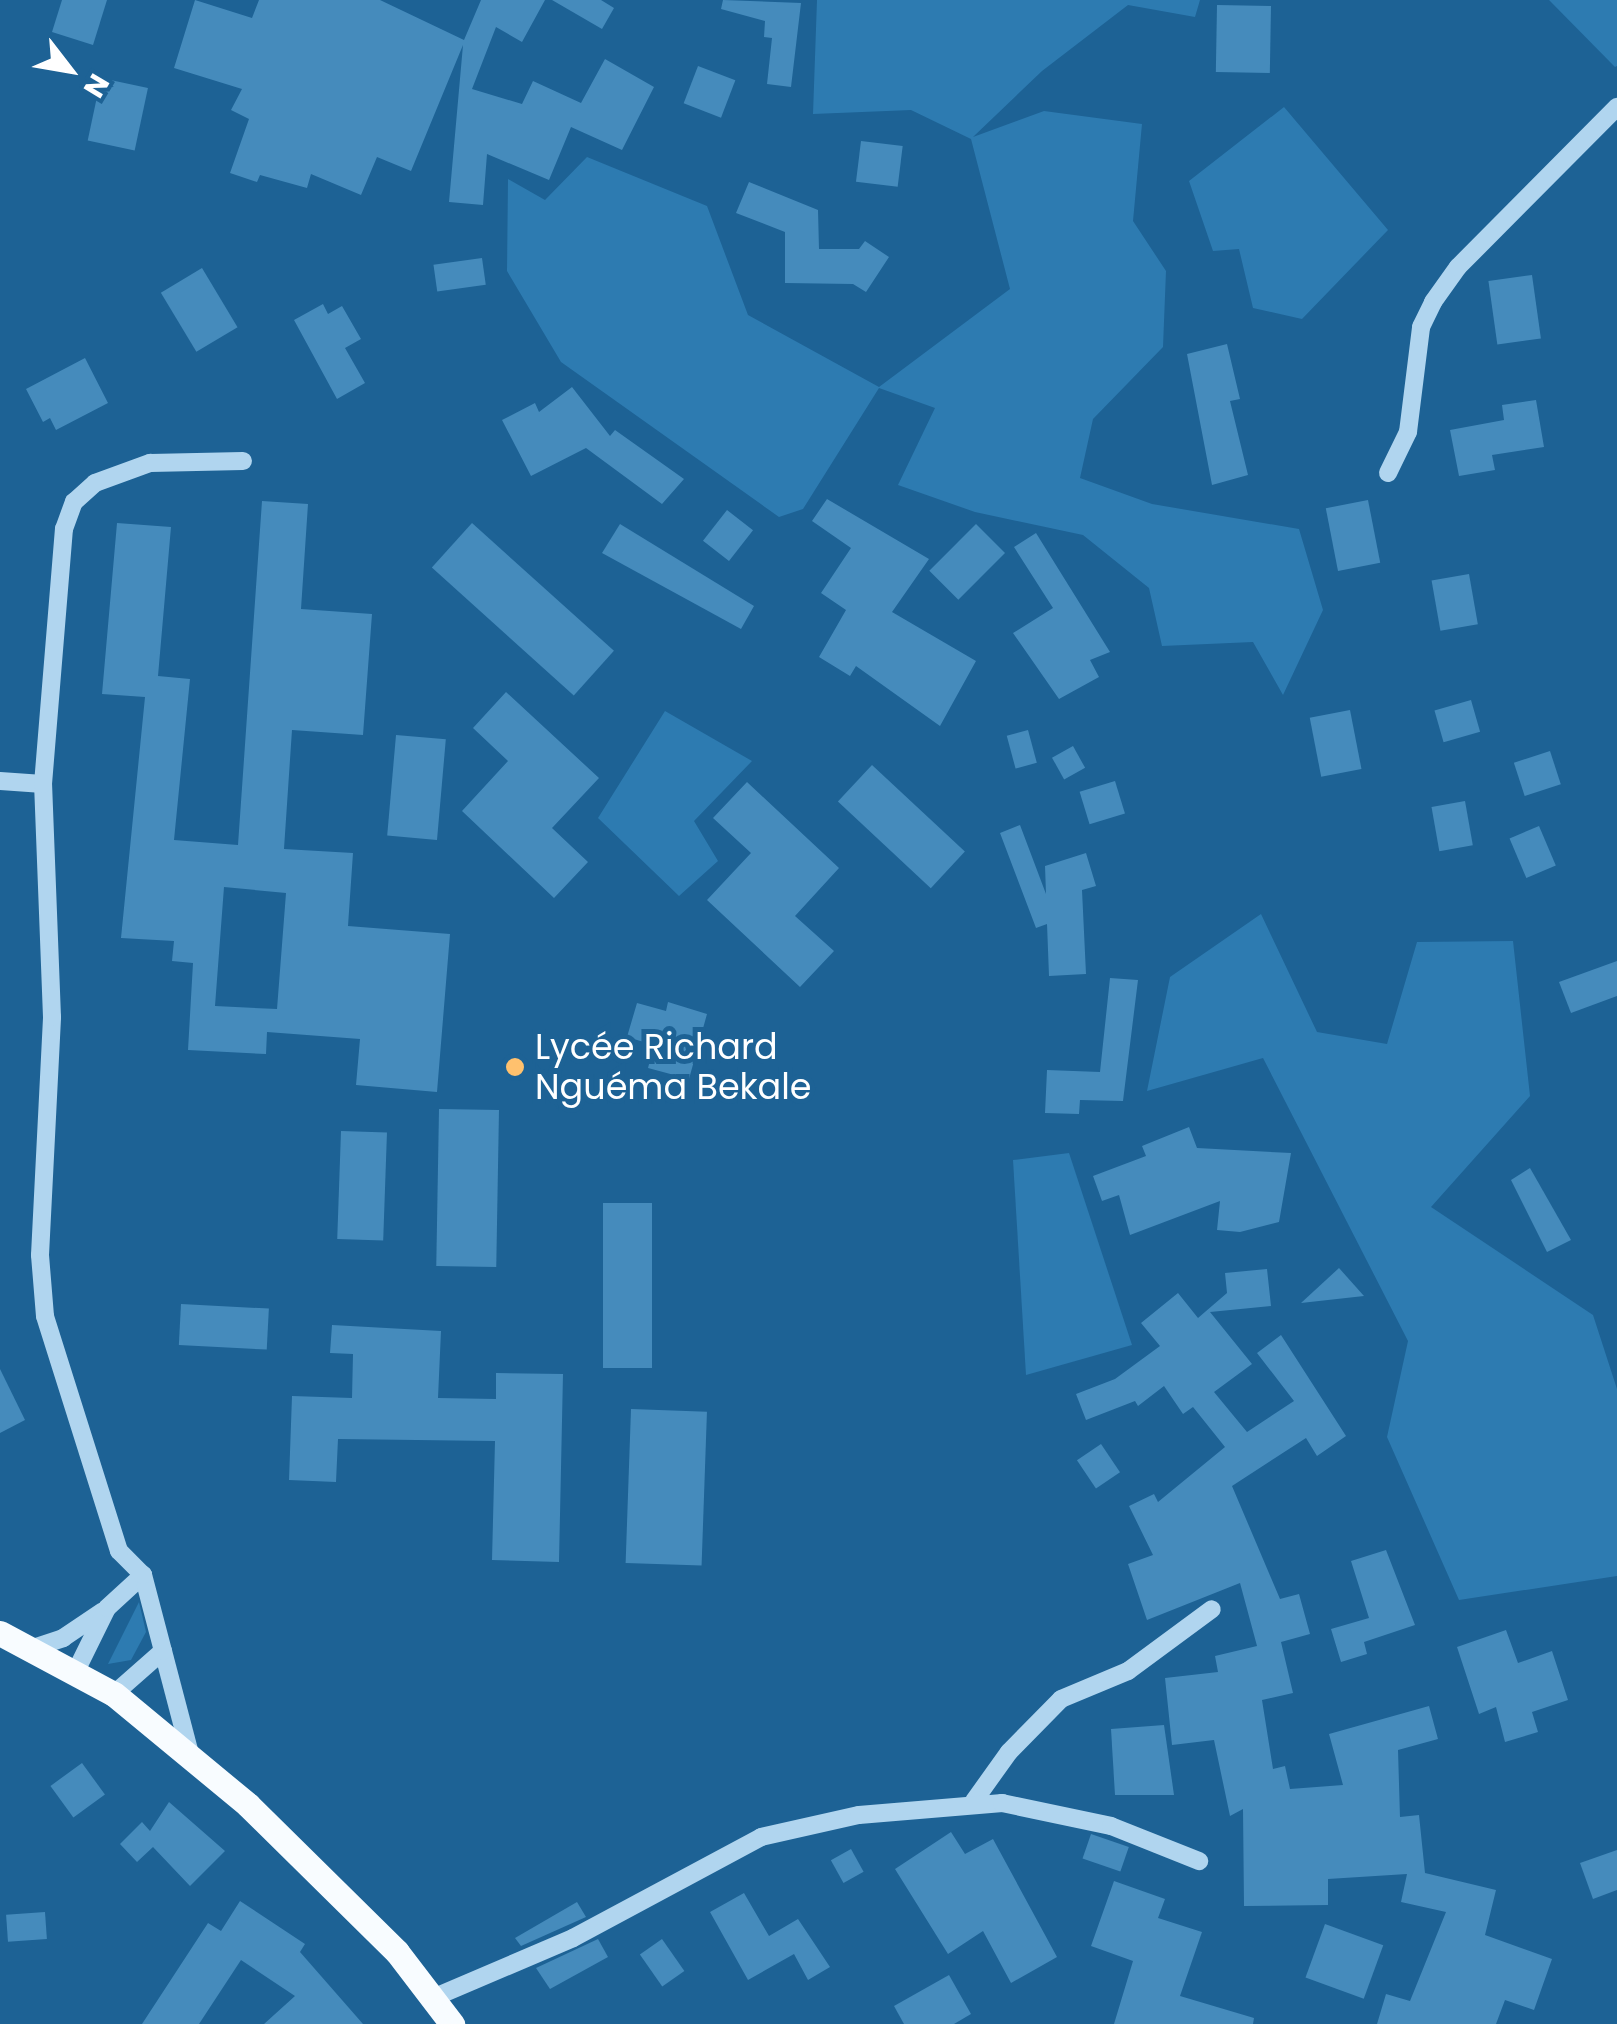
<!DOCTYPE html>
<html>
<head>
<meta charset="utf-8">
<style>
	body { margin:0 }
	#map { position:relative; width:1617px; height:2024px; overflow:hidden; background:#1d6295; font-family:Poppins,sans-serif }
	div>[style] { position:absolute }
	[style*='--x'] { left:calc(var(--x)*1px); top:calc(var(--y)*1px); width:calc(var(--w)*1px); rotate:calc(var(--a)*1deg) }
	.green>* { inset:0; background:#2d7bb1 }
	.building>* { inset:0; background:#458bbc; transform-origin:0 0 }
	.minor>* { height:18px; margin:-9px; padding:0 9px; transform-origin:9px; border-radius:9px; background:#b0d5ef }
	.major>* { height:25px; margin:-12.5px; padding:0 12.5px; transform-origin:12.5px; border-radius:12.5px; background:#f8fcff }
	.dots>* { width:28px; height:28px; translate:-50% -50%; box-sizing:border-box; border:5px solid #1d6295; border-radius:50% }
	span { translate:-50% -50%; white-space:nowrap; text-align:center; line-height:1.15; -webkit-text-stroke:10px #1d6295; paint-order:stroke }
	.poi-label { font-size:35px; color:#fff }
	.left { translate:0 -50%; text-align:left }
	.north { position:absolute; left:20px; top:20px; width:100px; height:100px; -webkit-text-stroke:8px #1d6295; paint-order:stroke; rotate:121deg; font-size:28px; font-weight:700; line-height:40px; text-align:center; color:#fff }
	.north::after { content:''; display:block; margin:auto; width:35px; height:45px; background:#fff; clip-path:polygon(50% 0,100% 100%,50% 72%,0 100%) }
</style>
</head>
<body>
<div id="map">
	<div class="green">
		<div style="clip-path:polygon(817px 0,1200px 0,1195px 17px,1128px 5px,1042px 71px,973px 137px,1044px 111px,1142px 124px,1133px 221px,1166px 271px,1163px 347px,1093px 419px,1080px 478px,1152px 504px,1299px 529px,1323px 610px,1283px 695px,1253px 642px,1162px 646px,1149px 588px,1083px 535px,975px 512px,898px 485px,935px 408px,879px 388px,803px 509px,779px 517px,561px 362px,507px 271px,508px 179px,545px 200px,587px 157px,707px 206px,748px 315px,879px 387px,1010px 289px,971px 139px,911px 110px,813px 114px)"></div>
		<div style="clip-path:polygon(1549px 0,1617px 0,1617px 66px,1615px 67px)"></div>
		<div style="clip-path:polygon(1284px 107px,1388px 230px,1302px 319px,1253px 308px,1239px 249px,1213px 251px,1189px 181px)"></div>
		<div style="clip-path:polygon(665px 711px,752px 761px,694px 821px,718px 861px,679px 896px,598px 818px)"></div>
		<div style="clip-path:polygon(1261px 914px,1317px 1032px,1387px 1044px,1417px 942px,1513px 941px,1530px 1096px,1431px 1207px,1593px 1315px,1617px 1389px,1617px 1576px,1459px 1600px,1387px 1437px,1408px 1341px,1263px 1058px,1147px 1091px,1170px 977px)"></div>
		<div style="clip-path:polygon(1069px 1153px,1132px 1345px,1026px 1375px,1013px 1160px)"></div>
		<div style="clip-path:polygon(139px 1602px,146px 1632px,131px 1660px,108px 1664px)"></div>
	</div>
	<div class="building">
		<div style="clip-path:polygon(62px 0,107px 0,93px 45px,52px 32px)"></div>
		<div style="clip-path:polygon(195px 0,252px 18px,259px 0,380px 0,464px 40px,481px 0,545px 0,522px 42px,496px 27px,472px 89px,522px 104px,533px 81px,581px 103px,605px 59px,654px 87px,622px 150px,571px 127px,549px 180px,487px 154px,483px 205px,449px 202px,463px 45px,411px 171px,377px 157px,361px 195px,311px 174px,307px 188px,260px 175px,257px 182px,230px 173px,249px 119px,231px 110px,242px 89px,174px 68px)"></div>
		<div style="clip-path:polygon(552px 0,601px 0,614px 8px,602px 29px)"></div>
		<div style="clip-path:polygon(723px 0,801px 3px,791px 87px,767px 84px,772px 38px,764px 37px,765px 21px,721px 9px)"></div>
		<div style="left:1217px;top:5px;width:54px;height:67px;rotate:1deg"></div>
		<div style="left:698px;top:66px;width:40px;height:40px;rotate:21deg"></div>
		<div style="left:101px;top:78px;width:48px;height:64px;rotate:12deg"></div>
		<div style="left:861px;top:141px;width:42px;height:41px;rotate:7deg"></div>
		<div style="clip-path:polygon(749px 182px,818px 210px,819px 249px,859px 249px,865px 241px,889px 257px,866px 292px,853px 284px,785px 283px,785px 232px,736px 213px)"></div>
		<div style="left:482px;top:258px;width:27px;height:49px;rotate:82deg"></div>
		<div style="left:202px;top:268px;width:69px;height:48px;rotate:59deg"></div>
		<div style="left:1532px;top:275px;width:64px;height:44px;rotate:82deg"></div>
		<div style="clip-path:polygon(323px 304px,328px 314px,342px 306px,361px 339px,345px 348px,365px 383px,337px 399px,294px 320px)"></div>
		<div style="clip-path:polygon(1227px 344px,1240px 399px,1230px 401px,1248px 475px,1212px 485px,1187px 354px)"></div>
		<div style="clip-path:polygon(85px 358px,108px 403px,56px 430px,50px 418px,43px 422px,26px 389px)"></div>
		<div style="clip-path:polygon(572px 387px,610px 436px,615px 430px,684px 479px,662px 504px,586px 448px,531px 476px,502px 420px,535px 403px,539px 412px)"></div>
		<div style="clip-path:polygon(1536px 400px,1544px 447px,1492px 455px,1495px 470px,1459px 476px,1450px 430px,1504px 420px,1502px 405px)"></div>
		<div style="clip-path:polygon(827px 499px,929px 559px,892px 612px,976px 661px,940px 726px,856px 666px,850px 676px,819px 657px,846px 610px,821px 593px,851px 548px,812px 521px)"></div>
		<div style="left:1368px;top:500px;width:64px;height:43px;rotate:79deg"></div>
		<div style="clip-path:polygon(evenodd,262px 501px,308px 504px,301px 609px,372px 614px,363px 735px,292px 730px,284px 849px,353px 853px,348px 926px,450px 934px,437px 1092px,356px 1085px,360px 1039px,267px 1032px,266px 1054px,188px 1050px,193px 963px,172px 961px,174px 941px,121px 938px,145px 697px,102px 694px,117px 523px,171px 527px,158px 676px,190px 679px,174px 840px,238px 845px,262px 501px,224px 887px,286px 893px,277px 1009px,215px 1006px,224px 887px)"></div>
		<div style="left:727px;top:510px;width:33px;height:39px;rotate:38deg"></div>
		<div style="left:472px;top:523px;width:191px;height:60px;rotate:42deg"></div>
		<div style="clip-path:polygon(620px 524px,754px 606px,741px 629px,602px 553px)"></div>
		<div style="left:976px;top:524px;width:41px;height:66px;rotate:45deg"></div>
		<div style="clip-path:polygon(1036px 533px,1110px 652px,1090px 660px,1099px 677px,1059px 699px,1013px 633px,1053px 608px,1014px 547px)"></div>
		<div style="left:1469px;top:574px;width:51px;height:38px;rotate:80deg"></div>
		<div style="clip-path:polygon(506px 692px,599px 778px,552px 828px,588px 862px,554px 898px,462px 811px,508px 761px,473px 728px)"></div>
		<div style="left:1471px;top:700px;width:33px;height:38px;rotate:74deg"></div>
		<div style="left:1350px;top:710px;width:60px;height:41px;rotate:79deg"></div>
		<div style="left:1028px;top:730px;width:34px;height:22px;rotate:75deg"></div>
		<div style="left:396px;top:735px;width:50px;height:101px;rotate:5deg"></div>
		<div style="left:1073px;top:746px;width:25px;height:24px;rotate:61deg"></div>
		<div style="left:1550px;top:751px;width:35px;height:38px;rotate:72deg"></div>
		<div style="left:872px;top:765px;width:127px;height:50px;rotate:43deg"></div>
		<div style="left:1115px;top:781px;width:34px;height:37px;rotate:73deg"></div>
		<div style="clip-path:polygon(747px 782px,839px 868px,795px 916px,834px 951px,800px 987px,707px 900px,751px 853px,713px 818px)"></div>
		<div style="left:1465px;top:801px;width:45px;height:34px;rotate:80deg"></div>
		<div style="clip-path:polygon(1020px 825px,1046px 894px,1045px 866px,1086px 853px,1096px 886px,1082px 890px,1086px 974px,1049px 976px,1047px 924px,1036px 928px,1000px 833px)"></div>
		<div style="left:1539px;top:826px;width:43px;height:32px;rotate:67deg"></div>
		<div style="clip-path:polygon(1617px 961px,1617px 996px,1571px 1013px,1559px 982px)"></div>
		<div style="clip-path:polygon(1110px 978px,1138px 980px,1123px 1101px,1080px 1100px,1079px 1114px,1045px 1113px,1047px 1070px,1100px 1072px)"></div>
		<div style="clip-path:polygon(668px 1002px,707px 1014px,689px 1079px,648px 1068px,654px 1045px,627px 1037px,637px 1003px,666px 1011px)"></div>
		<div style="left:439px;top:1109px;width:60px;height:157px;rotate:1deg"></div>
		<div style="clip-path:polygon(1189px 1127px,1197px 1148px,1291px 1153px,1279px 1222px,1240px 1232px,1217px 1230px,1220px 1201px,1130px 1235px,1119px 1195px,1102px 1201px,1093px 1176px,1146px 1156px,1142px 1146px)"></div>
		<div style="left:341px;top:1131px;width:46px;height:108px;rotate:2deg"></div>
		<div style="clip-path:polygon(1530px 1168px,1571px 1240px,1547px 1252px,1511px 1180px)"></div>
		<div style="left:603px;top:1203px;width:49px;height:165px"></div>
		<div style="clip-path:polygon(1339px 1268px,1364px 1296px,1301px 1303px)"></div>
		<div style="clip-path:polygon(1267px 1269px,1271px 1306px,1210px 1312px,1252px 1364px,1214px 1392px,1247px 1432px,1294px 1401px,1257px 1353px,1281px 1335px,1346px 1436px,1317px 1456px,1306px 1438px,1232px 1486px,1280px 1599px,1299px 1594px,1310px 1634px,1281px 1642px,1293px 1693px,1262px 1700px,1273px 1769px,1285px 1766px,1290px 1789px,1343px 1785px,1329px 1734px,1429px 1706px,1438px 1739px,1398px 1750px,1400px 1817px,1419px 1815px,1425px 1873px,1496px 1890px,1485px 1935px,1552px 1959px,1534px 2010px,1505px 2000px,1496px 2024px,1377px 2024px,1386px 1994px,1410px 2001px,1446px 1912px,1401px 1902px,1407px 1874px,1328px 1879px,1328px 1905px,1244px 1906px,1243px 1809px,1230px 1816px,1214px 1740px,1172px 1745px,1165px 1678px,1218px 1672px,1215px 1656px,1257px 1646px,1240px 1583px,1147px 1620px,1128px 1564px,1153px 1555px,1129px 1506px,1154px 1494px,1158px 1502px,1225px 1447px,1193px 1407px,1183px 1414px,1164px 1386px,1138px 1406px,1135px 1401px,1086px 1420px,1076px 1394px,1115px 1379px,1160px 1346px,1141px 1323px,1178px 1293px,1198px 1318px,1227px 1293px,1225px 1273px)"></div>
		<div style="left:181px;top:1304px;width:88px;height:41px;rotate:3deg"></div>
		<div style="clip-path:polygon(332px 1325px,441px 1331px,438px 1398px,496px 1399px,496px 1373px,563px 1374px,559px 1562px,492px 1560px,495px 1441px,338px 1439px,336px 1482px,289px 1480px,292px 1396px,352px 1398px,353px 1354px,330px 1353px)"></div>
		<div style="clip-path:polygon(0 1369px,25px 1420px,0 1433px)"></div>
		<div style="left:631px;top:1409px;width:76px;height:154px;rotate:2deg"></div>
		<div style="left:1101px;top:1444px;width:34px;height:29px;rotate:56deg"></div>
		<div style="clip-path:polygon(1386px 1550px,1415px 1625px,1364px 1642px,1367px 1654px,1341px 1662px,1331px 1629px,1369px 1618px,1351px 1561px)"></div>
		<div style="clip-path:polygon(1506px 1630px,1518px 1663px,1552px 1651px,1568px 1700px,1532px 1712px,1538px 1732px,1505px 1742px,1496px 1707px,1479px 1714px,1457px 1647px)"></div>
		<div style="clip-path:polygon(1164px 1725px,1174px 1795px,1115px 1795px,1111px 1729px)"></div>
		<div style="left:82px;top:1763px;width:39px;height:39px;rotate:54deg"></div>
		<div style="clip-path:polygon(169px 1802px,225px 1851px,190px 1886px,153px 1847px,137px 1862px,120px 1844px,142px 1822px,150px 1831px)"></div>
		<div style="clip-path:polygon(951px 1832px,965px 1854px,993px 1839px,1057px 1957px,1011px 1983px,983px 1931px,948px 1954px,895px 1869px)"></div>
		<div style="left:1091px;top:1834px;width:40px;height:26px;rotate:19deg"></div>
		<div style="left:851px;top:1849px;width:26px;height:23px;rotate:61deg"></div>
		<div style="clip-path:polygon(1617px 1850px,1617px 1890px,1593px 1899px,1580px 1863px)"></div>
		<div style="clip-path:polygon(1114px 1881px,1165px 1899px,1158px 1918px,1202px 1932px,1180px 1996px,1254px 2018px,1253px 2024px,1114px 2024px,1133px 1961px,1091px 1946px)"></div>
		<div style="clip-path:polygon(744px 1893px,769px 1936px,798px 1919px,830px 1967px,808px 1980px,794px 1954px,748px 1980px,710px 1912px)"></div>
		<div style="clip-path:polygon(240px 1901px,305px 1944px,300px 1952px,363px 2024px,264px 2024px,295px 1996px,241px 1960px,199px 2024px,142px 2024px,208px 1923px,221px 1931px)"></div>
		<div style="clip-path:polygon(577px 1902px,586px 1917px,521px 1946px,515px 1938px)"></div>
		<div style="left:45px;top:1912px;width:27px;height:39px;rotate:86deg"></div>
		<div style="left:1325px;top:1924px;width:62px;height:57px;rotate:20deg"></div>
		<div style="clip-path:polygon(598px 1939px,608px 1957px,550px 1989px,536px 1968px)"></div>
		<div style="left:662px;top:1939px;width:39px;height:27px;rotate:55deg"></div>
		<div style="clip-path:polygon(949px 1975px,971px 2014px,954px 2024px,904px 2024px,894px 2006px)"></div>
	</div>
	<div class="minor">
		<div style="--x:1388;--y:473;--w:46;--a:-64"></div>
		<div style="--x:1408;--y:432;--w:106;--a:-82.9"></div>
		<div style="--x:1421;--y:327;--w:28;--a:-64"></div>
		<div style="--x:1433;--y:302;--w:43;--a:-54.5"></div>
		<div style="--x:1458;--y:267;--w:226;--a:-45.2"></div>
		<div style="--x:0;--y:781;--w:43;--a:4"></div>
		<div style="--x:30;--y:1649;--w:35;--a:-18"></div>
		<div style="--x:63;--y:1638;--w:48;--a:-34"></div>
		<div style="--x:163;--y:1651;--w:111;--a:75.3"></div>
		<div style="--x:76;--y:1671;--w:70;--a:-63.8"></div>
		<div style="--x:107;--y:1608;--w:49;--a:-42.5"></div>
		<div style="--x:114;--y:1694;--w:65;--a:-41.3"></div>
		<div style="--x:163;--y:1651;--w:79;--a:-104.7"></div>
		<div style="--x:143;--y:1575;--w:34;--a:-135"></div>
		<div style="--x:119;--y:1551;--w:246;--a:-107.5"></div>
		<div style="--x:45;--y:1316;--w:61;--a:-94.7"></div>
		<div style="--x:40;--y:1255;--w:238;--a:-87.1"></div>
		<div style="--x:52;--y:1017;--w:233;--a:-92.2"></div>
		<div style="--x:43;--y:784;--w:256;--a:-85.3"></div>
		<div style="--x:64;--y:529;--w:29;--a:-70"></div>
		<div style="--x:74;--y:502;--w:28;--a:-42"></div>
		<div style="--x:95;--y:483;--w:59;--a:-20"></div>
		<div style="--x:150;--y:463;--w:93;--a:-1.2"></div>
		<div style="--x:974;--y:1801;--w:60;--a:-54.5"></div>
		<div style="--x:1009;--y:1752;--w:74;--a:-45.5"></div>
		<div style="--x:1061;--y:1699;--w:73;--a:-22.7"></div>
		<div style="--x:1128;--y:1671;--w:104;--a:-36.4"></div>
		<div style="--x:435;--y:1997;--w:150;--a:-23.1"></div>
		<div style="--x:573;--y:1938;--w:213;--a:-28.2"></div>
		<div style="--x:761;--y:1837;--w:100;--a:-12.7"></div>
		<div style="--x:859;--y:1815;--w:144;--a:-4.8"></div>
		<div style="--x:1002;--y:1803;--w:111;--a:11.9"></div>
		<div style="--x:1111;--y:1826;--w:95;--a:21.7"></div>
	</div>
	<div class="major">
		<div style="--x:0;--y:1633;--w:129;--a:28.2"></div>
		<div style="--x:114;--y:1694;--w:174;--a:39.6"></div>
		<div style="--x:248;--y:1805;--w:209;--a:44.6"></div>
		<div style="--x:397;--y:1952;--w:91;--a:52.6"></div>
	</div>
	<div class="dots">
		<div style="left:515px;top:1067px;background:#ffc16e"></div>
	</div>
	<div class="poi-label">
		<span class="left" style="left:535px;top:1067px">Lycée Richard<br>Nguéma Bekale</span>
	</div>
	<div class="north">N</div>
</div>
</body>
</html>
